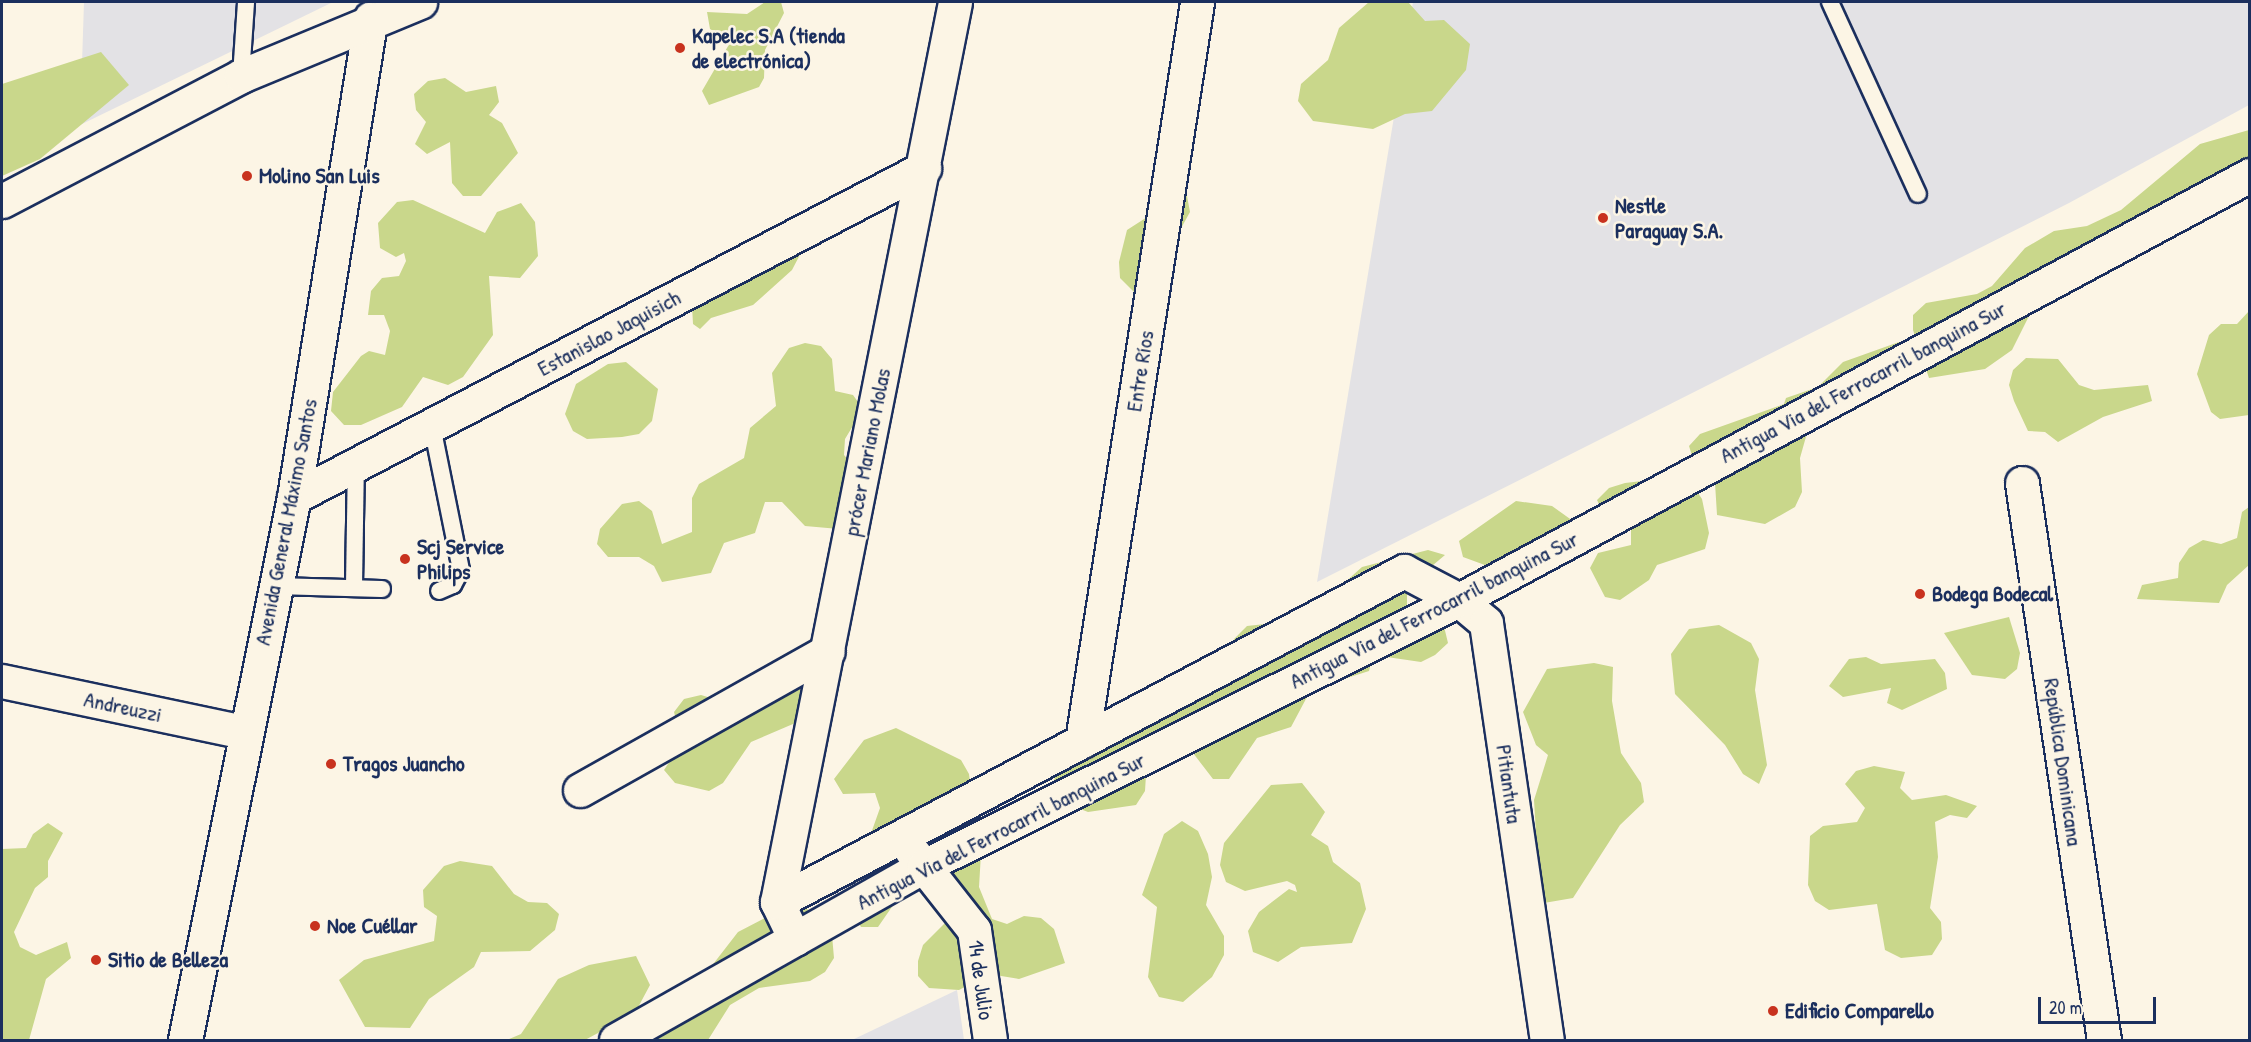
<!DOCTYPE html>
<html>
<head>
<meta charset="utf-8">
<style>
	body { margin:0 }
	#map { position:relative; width:2251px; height:1042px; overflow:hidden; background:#fcf5e5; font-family:"Patrick Hand",sans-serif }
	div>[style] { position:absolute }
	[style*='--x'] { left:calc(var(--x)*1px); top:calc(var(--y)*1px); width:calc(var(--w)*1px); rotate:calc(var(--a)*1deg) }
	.built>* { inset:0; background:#e3e2e5 }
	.green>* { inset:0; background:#c9d78b }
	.roads { filter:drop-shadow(2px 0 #1b2f5e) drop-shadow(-2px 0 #1b2f5e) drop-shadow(0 2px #1b2f5e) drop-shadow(0 -2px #1b2f5e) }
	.service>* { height:16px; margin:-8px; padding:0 8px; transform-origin:8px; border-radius:8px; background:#fcf5e5 }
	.minor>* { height:33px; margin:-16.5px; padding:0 16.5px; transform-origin:16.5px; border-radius:16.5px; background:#fcf5e5 }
	.primary>* { height:33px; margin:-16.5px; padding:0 16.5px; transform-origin:16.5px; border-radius:16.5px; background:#fcf5e5 }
	.trunk>* { height:33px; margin:-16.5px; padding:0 16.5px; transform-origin:16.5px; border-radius:16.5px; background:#fcf5e5 }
	.dots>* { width:16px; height:16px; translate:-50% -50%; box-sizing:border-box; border:3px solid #fcf5e5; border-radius:50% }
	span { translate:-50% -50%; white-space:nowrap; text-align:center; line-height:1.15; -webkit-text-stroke:5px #fcf5e5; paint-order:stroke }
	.poi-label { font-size:22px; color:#1b2f5e; font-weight:700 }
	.left { translate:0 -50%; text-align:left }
	.street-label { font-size:22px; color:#1b2f5e }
	.frame { position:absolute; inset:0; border:3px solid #1b2f5e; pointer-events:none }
	.scale { position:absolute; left:2038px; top:997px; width:118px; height:27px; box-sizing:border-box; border:3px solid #1b2f5e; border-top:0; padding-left:8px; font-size:18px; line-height:21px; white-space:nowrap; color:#1b2f5e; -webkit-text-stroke:4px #fcf5e5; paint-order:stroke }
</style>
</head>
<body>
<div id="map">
	<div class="built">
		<div style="clip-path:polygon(84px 2px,333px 2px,80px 125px)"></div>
		<div style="clip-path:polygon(1413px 2px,2249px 2px,2249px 105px,2069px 203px,1317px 582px)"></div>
		<div style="clip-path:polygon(957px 990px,964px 1040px,852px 1040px)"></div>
	</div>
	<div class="green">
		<div style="clip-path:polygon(765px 2px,781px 2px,784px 13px,765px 50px,764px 78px,759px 87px,709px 105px,702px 91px,731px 41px,710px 29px,707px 12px,747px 14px)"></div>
		<div style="clip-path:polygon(1369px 2px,1408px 2px,1425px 21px,1444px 20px,1470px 44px,1466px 70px,1432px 111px,1405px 114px,1373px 129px,1313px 121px,1298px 101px,1301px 84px,1328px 60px,1339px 28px)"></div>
		<div style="clip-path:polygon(101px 52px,129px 85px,40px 159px,2px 176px,2px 84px)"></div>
		<div style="clip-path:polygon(445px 78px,466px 92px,496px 86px,499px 102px,489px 115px,502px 123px,518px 153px,481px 196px,463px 196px,452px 183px,450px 142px,427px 154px,415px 144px,426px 122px,416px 110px,414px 94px,428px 81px)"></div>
		<div style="clip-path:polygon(2249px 130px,2249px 188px,2036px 302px,2012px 350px,1985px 369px,1929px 378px,1913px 330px,1913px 315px,1926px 303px,1977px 294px,1992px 286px,2025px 248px,2054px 231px,2087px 226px,2121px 210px,2200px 144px)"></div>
		<div style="clip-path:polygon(1158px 176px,1187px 196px,1190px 212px,1174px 241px,1169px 292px,1160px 305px,1144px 302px,1120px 278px,1119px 262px,1127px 230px,1155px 212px)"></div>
		<div style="clip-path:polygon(413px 200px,485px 233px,497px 212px,521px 203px,535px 222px,538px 256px,520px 278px,489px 276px,493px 335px,463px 377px,448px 385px,423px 377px,402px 407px,361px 425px,344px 425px,331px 411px,333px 392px,361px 356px,369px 351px,385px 355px,390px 331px,384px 315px,368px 315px,371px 291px,382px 278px,399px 276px,406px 261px,404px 253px,396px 257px,380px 248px,378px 223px,397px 202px)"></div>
		<div style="clip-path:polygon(804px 247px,792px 270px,753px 305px,711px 318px,700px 329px,693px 324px,692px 306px)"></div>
		<div style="clip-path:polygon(2249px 311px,2249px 415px,2220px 419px,2211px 412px,2197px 374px,2209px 335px,2221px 324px,2237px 324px)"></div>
		<div style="clip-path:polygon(1899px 342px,1899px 358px,1809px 426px,1800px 458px,1802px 492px,1795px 507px,1765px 524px,1717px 515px,1715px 483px,1694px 462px,1689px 446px,1700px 434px,1784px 404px,1786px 398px,1818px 387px,1843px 362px)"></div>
		<div style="clip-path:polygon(805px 343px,821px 346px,832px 359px,835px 391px,853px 395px,863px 409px,845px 439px,844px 455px,855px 468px,839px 529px,805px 526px,782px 502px,765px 502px,755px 533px,724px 543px,711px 573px,662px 582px,654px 566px,639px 557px,608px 557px,597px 544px,600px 529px,622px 504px,639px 501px,652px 511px,662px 544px,692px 532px,692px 498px,699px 484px,744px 458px,750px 428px,776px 406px,772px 373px,789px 348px)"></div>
		<div style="clip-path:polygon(2026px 358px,2058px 359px,2079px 385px,2094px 390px,2148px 385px,2152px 401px,2103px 417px,2058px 442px,2045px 432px,2028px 431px,2014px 401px,2009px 385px,2013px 370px)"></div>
		<div style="clip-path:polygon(626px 362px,658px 389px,652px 421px,639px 434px,622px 437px,587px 439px,573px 431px,565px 414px,576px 384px,608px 364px)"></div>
		<div style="clip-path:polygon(1677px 477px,1692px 484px,1702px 499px,1709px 533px,1705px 549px,1657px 565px,1649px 580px,1620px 600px,1605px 597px,1590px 568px,1598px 553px,1631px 545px,1631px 530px,1604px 515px,1597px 500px,1609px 488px,1625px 483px)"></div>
		<div style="clip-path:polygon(1516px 501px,1552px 506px,1580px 526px,1584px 541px,1576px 556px,1545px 554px,1493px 568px,1463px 557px,1459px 541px)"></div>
		<div style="clip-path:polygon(2249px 507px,2249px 565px,2227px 585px,2219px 603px,2137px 599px,2142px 585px,2178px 578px,2179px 563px,2189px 548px,2203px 540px,2221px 544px,2237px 538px,2242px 512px)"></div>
		<div style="clip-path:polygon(1428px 550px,1445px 555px,1407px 587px,1407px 605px,1440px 610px,1448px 643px,1435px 655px,1421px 662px,1373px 655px,1369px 671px,1322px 686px,1307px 697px,1291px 727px,1257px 738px,1229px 779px,1213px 779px,1193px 753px,1159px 764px,1146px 775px,1145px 791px,1136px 805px,1088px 812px,1060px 801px,1052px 787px,1057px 771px,1073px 765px,1080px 750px,1235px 671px,1234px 639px,1247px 626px,1303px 620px,1362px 567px)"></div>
		<div style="clip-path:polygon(2009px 617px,2020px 653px,2017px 669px,2005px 679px,1972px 675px,1944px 633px)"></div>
		<div style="clip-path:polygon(1719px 625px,1751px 643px,1759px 659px,1755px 690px,1767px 765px,1759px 784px,1743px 774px,1725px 745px,1675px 694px,1671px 654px,1689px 629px)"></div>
		<div style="clip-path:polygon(1866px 657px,1881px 664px,1935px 659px,1945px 673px,1947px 689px,1902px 710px,1887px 703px,1891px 688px,1843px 697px,1829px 686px,1849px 659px)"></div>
		<div style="clip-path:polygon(780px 662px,806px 683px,814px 715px,751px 742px,723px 783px,709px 791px,675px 783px,664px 770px,682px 743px,674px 712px,684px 699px,701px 695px,734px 705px,748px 696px,764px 666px)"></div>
		<div style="clip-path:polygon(1594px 663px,1613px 667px,1612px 701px,1621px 753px,1641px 783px,1644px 802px,1620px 825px,1573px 898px,1538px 904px,1510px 886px,1503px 871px,1510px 856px,1536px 833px,1534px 800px,1548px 755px,1536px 745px,1523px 712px,1547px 669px)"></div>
		<div style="clip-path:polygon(896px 728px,961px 760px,969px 774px,973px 805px,983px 820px,979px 887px,992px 919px,1007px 924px,1024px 916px,1041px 918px,1054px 929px,1065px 963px,1019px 979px,989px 974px,959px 990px,929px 988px,918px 976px,918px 961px,923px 945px,946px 922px,946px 905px,923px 884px,905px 888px,878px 927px,861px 927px,852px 912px,853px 895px,872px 871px,869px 839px,880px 808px,875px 793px,843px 794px,834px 779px,864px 740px)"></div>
		<div style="clip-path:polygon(1874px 766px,1905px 772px,1900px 788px,1912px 800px,1946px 795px,1977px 806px,1967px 818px,1950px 815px,1935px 822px,1938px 857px,1930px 908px,1941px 922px,1942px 939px,1932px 955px,1901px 958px,1885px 950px,1877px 904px,1829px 910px,1815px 901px,1808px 885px,1810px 836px,1823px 826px,1857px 822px,1865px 808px,1845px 784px,1856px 771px)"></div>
		<div style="clip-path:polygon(1302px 783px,1325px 812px,1311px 835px,1328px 846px,1333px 862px,1360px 883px,1366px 909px,1352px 943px,1301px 947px,1278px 962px,1253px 952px,1248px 931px,1259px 912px,1289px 889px,1297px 892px,1295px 885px,1287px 881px,1245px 891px,1226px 882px,1220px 865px,1224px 843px,1271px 785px)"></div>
		<div style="clip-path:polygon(1182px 821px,1198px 831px,1208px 854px,1212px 877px,1206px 905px,1224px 936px,1224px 955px,1212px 977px,1183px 1002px,1159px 997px,1148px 977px,1157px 907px,1142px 895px,1164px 834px)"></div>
		<div style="clip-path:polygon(48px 823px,63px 833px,48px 861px,48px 877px,35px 888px,14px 932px,20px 947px,36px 955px,67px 942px,71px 958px,46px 979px,29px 1040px,2px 1040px,2px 849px,26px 848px,33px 834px)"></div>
		<div style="clip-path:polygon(460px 861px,492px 866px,514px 894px,528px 902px,547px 903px,559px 914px,555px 930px,530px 951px,481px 952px,474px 967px,429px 999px,410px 1028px,365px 1027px,339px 980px,364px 960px,434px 941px,437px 916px,424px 907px,423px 890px,444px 866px)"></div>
		<div style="clip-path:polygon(802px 906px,831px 924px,834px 958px,825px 972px,810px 981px,759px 988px,730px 1005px,708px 1040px,616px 1040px,677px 1008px,691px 978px,707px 972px,738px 932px,786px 907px)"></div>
		<div style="clip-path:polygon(636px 956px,650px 985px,635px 1013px,585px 1040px,507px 1040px,521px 1034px,558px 979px,589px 965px)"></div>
	</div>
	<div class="roads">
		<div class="service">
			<div style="--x:1830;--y:2;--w:211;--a:65.4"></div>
			<div style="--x:241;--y:76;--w:74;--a:-86.1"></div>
			<div style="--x:432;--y:426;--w:147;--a:78.6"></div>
			<div style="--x:461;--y:570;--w:17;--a:118"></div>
			<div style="--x:453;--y:585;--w:15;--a:157"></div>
			<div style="--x:275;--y:586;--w:107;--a:1.6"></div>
			<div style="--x:354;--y:586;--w:121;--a:-89.1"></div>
		</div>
		<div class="minor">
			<div style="--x:2022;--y:483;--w:563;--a:81.63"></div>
			<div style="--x:294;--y:497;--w:711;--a:-27.57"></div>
			<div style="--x:2;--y:681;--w:247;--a:11.9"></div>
			<div style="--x:1082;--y:741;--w:748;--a:-81.15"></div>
			<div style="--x:580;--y:790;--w:284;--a:-29.3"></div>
			<div style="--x:911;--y:850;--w:102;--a:51.8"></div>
			<div style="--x:974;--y:930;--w:111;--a:81.7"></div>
			<div style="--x:777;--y:902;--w:917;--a:-78.81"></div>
			<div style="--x:795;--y:939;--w:41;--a:-115.9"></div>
			<div style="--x:777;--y:902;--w:709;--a:-27.83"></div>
			<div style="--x:1404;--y:571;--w:62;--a:27.8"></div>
			<div style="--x:1459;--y:600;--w:35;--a:40"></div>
			<div style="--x:1486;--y:623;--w:421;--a:81.7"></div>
			<div style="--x:616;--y:1040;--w:354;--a:-29.5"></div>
			<div style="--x:924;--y:866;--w:597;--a:-26.44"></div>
			<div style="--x:1459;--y:600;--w:898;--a:-28.25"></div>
		</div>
		<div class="primary">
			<div style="--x:185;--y:1040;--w:554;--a:-78.65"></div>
			<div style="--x:294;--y:497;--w:485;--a:-80.9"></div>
		</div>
		<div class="trunk">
			<div style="--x:2;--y:201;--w:270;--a:-27.6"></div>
			<div style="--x:241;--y:76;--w:194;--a:-22.5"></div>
		</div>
	</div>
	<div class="dots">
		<div style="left:680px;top:48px;background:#c8321e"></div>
		<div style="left:247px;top:176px;background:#c8321e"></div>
		<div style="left:1603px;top:218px;background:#c8321e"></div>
		<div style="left:405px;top:559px;background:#c8321e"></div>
		<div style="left:1920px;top:594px;background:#c8321e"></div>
		<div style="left:331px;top:764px;background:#c8321e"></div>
		<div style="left:315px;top:926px;background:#c8321e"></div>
		<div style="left:96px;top:960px;background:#c8321e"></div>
		<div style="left:1773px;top:1011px;background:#c8321e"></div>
	</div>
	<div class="poi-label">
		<span class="left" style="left:692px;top:48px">Kapelec S.A (tienda<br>de electrónica)</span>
		<span class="left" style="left:259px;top:176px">Molino San Luis</span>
		<span class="left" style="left:1615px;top:218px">Nestle<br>Paraguay S.A.</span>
		<span class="left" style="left:417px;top:559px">Scj Service<br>Philips</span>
		<span class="left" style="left:1932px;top:594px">Bodega Bodecal</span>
		<span class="left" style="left:343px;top:764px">Tragos Juancho</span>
		<span class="left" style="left:327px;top:926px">Noe Cuéllar</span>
		<span class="left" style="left:108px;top:960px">Sitio de Belleza</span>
		<span class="left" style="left:1785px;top:1011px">Edificio Comparello</span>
	</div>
	<div class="street-label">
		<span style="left:609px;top:333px;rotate:-28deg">Estanislao Jaquisich</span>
		<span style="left:1140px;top:371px;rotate:-81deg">Entre Ríos</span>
		<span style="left:1863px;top:382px;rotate:-28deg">Antigua Via del Ferrocarril banquina Sur</span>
		<span style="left:867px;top:452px;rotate:-79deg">prócer Mariano Molas</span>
		<span style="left:286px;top:522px;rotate:-79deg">Avenida General Máximo Santos</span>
		<span style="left:1434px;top:610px;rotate:-27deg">Antigua Via del Ferrocarril banquina Sur</span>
		<span style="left:123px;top:707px;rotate:12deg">Andreuzzi</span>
		<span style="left:2063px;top:762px;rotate:82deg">República Dominicana</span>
		<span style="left:1509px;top:784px;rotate:82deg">Pitiantuta</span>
		<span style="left:1001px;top:831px;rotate:-27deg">Antigua Via del Ferrocarril banquina Sur</span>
		<span style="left:981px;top:980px;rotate:82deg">14 de Julio</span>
	</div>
	<div class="frame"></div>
	<div class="scale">20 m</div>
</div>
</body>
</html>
